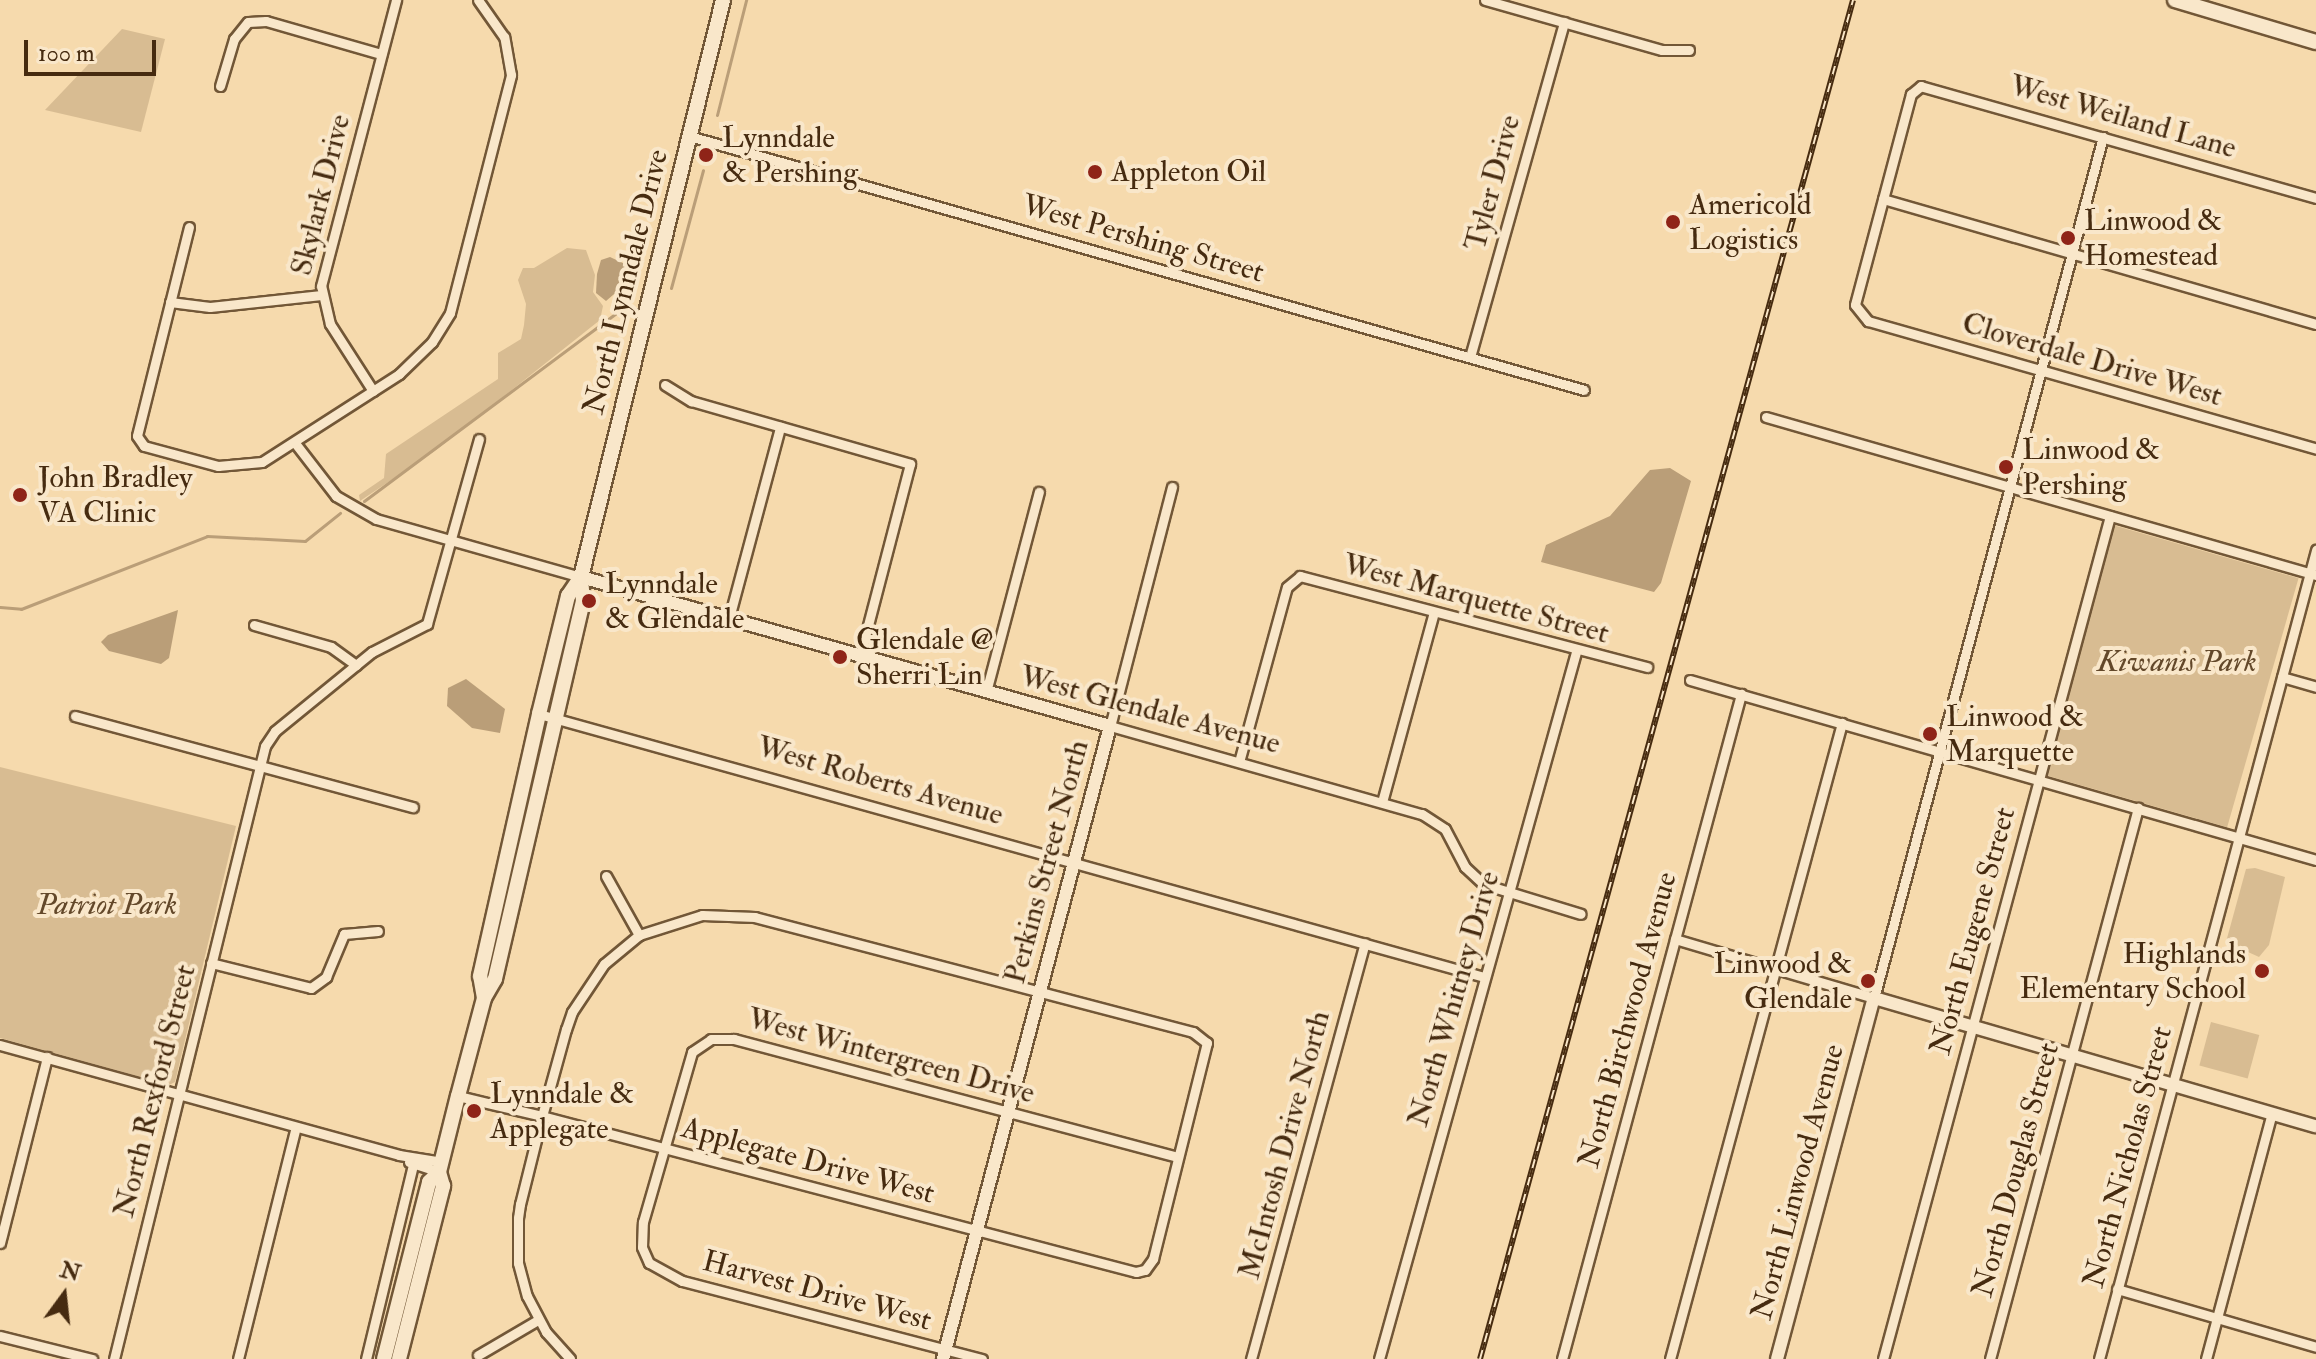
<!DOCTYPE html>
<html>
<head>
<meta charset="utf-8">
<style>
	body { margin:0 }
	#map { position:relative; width:2316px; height:1359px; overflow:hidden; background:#f6daad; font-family:"IM FELL Double Pica",serif }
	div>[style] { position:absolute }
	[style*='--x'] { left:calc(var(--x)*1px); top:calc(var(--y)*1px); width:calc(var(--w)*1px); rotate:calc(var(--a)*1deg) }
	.green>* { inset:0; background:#d8bc92; transform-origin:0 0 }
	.water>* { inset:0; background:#ba9e78 }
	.stream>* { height:3px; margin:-1.5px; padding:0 1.5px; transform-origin:1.5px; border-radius:1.5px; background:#ba9e78 }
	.roads { filter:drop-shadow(2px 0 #725737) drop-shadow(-2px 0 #725737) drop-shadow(0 2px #725737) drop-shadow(0 -2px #725737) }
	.minor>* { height:9px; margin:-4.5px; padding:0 4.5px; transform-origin:4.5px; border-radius:4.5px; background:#f9e7ca }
	.tertiary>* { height:12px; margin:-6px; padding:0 6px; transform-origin:6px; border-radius:6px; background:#f9e7ca }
	.secondary>* { height:14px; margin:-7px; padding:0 7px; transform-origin:7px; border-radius:7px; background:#f9e7ca }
	.rail>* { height:6px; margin-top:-3px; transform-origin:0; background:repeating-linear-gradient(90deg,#f9e7ca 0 9px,#462b10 0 18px); box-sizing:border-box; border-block:2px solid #462b10 }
	.dots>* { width:22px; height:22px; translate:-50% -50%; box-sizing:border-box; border:4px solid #f9e7ca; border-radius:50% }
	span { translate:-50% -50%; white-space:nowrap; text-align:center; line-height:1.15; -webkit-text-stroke:8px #f9e7ca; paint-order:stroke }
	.street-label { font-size:30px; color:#462b10 }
	.poi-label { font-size:30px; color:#462b10 }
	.left { translate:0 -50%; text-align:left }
	.right { translate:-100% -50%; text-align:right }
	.park-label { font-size:30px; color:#63482a; font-style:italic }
	.north { position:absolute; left:24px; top:1255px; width:80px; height:80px; -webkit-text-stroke:6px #f9e7ca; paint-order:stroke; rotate:15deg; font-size:22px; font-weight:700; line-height:32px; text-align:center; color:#462b10 }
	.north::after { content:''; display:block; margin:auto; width:28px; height:36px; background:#462b10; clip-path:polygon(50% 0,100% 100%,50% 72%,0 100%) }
	.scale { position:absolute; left:24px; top:40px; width:132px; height:36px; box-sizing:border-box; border:4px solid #462b10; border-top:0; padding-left:10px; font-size:24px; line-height:28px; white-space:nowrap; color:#462b10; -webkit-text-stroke:6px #f9e7ca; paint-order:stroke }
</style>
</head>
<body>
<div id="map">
	<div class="green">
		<div style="clip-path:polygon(122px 29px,165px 39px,141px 132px,45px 110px)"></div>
		<div style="clip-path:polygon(567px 248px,586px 250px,595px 275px,593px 292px,603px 306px,600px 320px,436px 450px,360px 501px,359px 495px,384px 478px,386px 454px,498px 379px,498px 353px,521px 339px,524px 325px,526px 304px,518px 280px,523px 268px,534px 268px)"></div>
		<div style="left:2113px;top:525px;width:193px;height:259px;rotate:16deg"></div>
		<div style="clip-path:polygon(0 767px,236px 826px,175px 1082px,169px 1085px,0 1038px)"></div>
		<div style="clip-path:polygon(2255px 868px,2285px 877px,2269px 945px,2259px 957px,2226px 942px,2246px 869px)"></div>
		<div style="left:2211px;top:1022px;width:50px;height:45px;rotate:15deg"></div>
	</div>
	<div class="water">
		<div style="clip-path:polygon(610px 257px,627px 265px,620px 289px,606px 301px,596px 293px,597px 274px,601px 260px)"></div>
		<div style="clip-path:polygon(1670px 468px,1691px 481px,1661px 583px,1654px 592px,1541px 562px,1546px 545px,1610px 516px,1650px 470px)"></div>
		<div style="clip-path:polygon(178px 610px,169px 658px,161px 664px,109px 651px,101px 642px,108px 635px)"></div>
		<div style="clip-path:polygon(466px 679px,505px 709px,500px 733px,472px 728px,447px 706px,448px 688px)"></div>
	</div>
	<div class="stream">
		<div style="--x:717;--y:115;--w:119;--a:-75.8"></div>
		<div style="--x:671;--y:288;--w:122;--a:-74.8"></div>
		<div style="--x:364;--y:501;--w:318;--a:-36.7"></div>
		<div style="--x:0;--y:607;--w:21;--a:5"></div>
		<div style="--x:21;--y:609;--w:200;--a:-21.4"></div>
		<div style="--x:207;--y:536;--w:98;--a:2.9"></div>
		<div style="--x:305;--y:541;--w:45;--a:-38.7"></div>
	</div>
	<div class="roads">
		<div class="minor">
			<div style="--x:1485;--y:0;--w:184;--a:15.8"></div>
			<div style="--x:1662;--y:50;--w:27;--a:0"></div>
			<div style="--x:220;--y:86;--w:49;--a:-73.4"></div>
			<div style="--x:234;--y:39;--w:22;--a:-51"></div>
			<div style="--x:248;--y:22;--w:18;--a:-3"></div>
			<div style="--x:266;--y:21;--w:120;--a:16"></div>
			<div style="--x:689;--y:136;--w:930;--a:15.84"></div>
			<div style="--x:2316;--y:198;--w:411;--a:-164.2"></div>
			<div style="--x:1921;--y:86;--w:13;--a:141"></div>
			<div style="--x:1911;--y:94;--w:218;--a:104.9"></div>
			<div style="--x:1855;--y:305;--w:21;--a:51"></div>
			<div style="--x:1868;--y:321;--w:466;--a:15.9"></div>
			<div style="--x:1883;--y:199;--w:451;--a:16.1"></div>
			<div style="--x:189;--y:227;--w:215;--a:104"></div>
			<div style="--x:137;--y:436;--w:12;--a:55"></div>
			<div style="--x:144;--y:446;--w:77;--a:15.1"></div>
			<div style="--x:218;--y:466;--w:44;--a:-5.2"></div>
			<div style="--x:262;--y:462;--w:163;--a:-32.7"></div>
			<div style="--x:399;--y:374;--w:46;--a:-44.1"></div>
			<div style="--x:432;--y:342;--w:34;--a:-58"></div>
			<div style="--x:450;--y:313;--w:246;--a:-75.6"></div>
			<div style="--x:511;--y:75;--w:39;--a:-100"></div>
			<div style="--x:504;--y:37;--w:45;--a:-125.1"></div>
			<div style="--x:170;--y:302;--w:40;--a:7.1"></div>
			<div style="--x:210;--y:307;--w:112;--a:-6.2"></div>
			<div style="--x:1470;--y:357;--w:348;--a:-74.3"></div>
			<div style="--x:665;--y:385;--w:31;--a:32"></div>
			<div style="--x:691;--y:401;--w:228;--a:16"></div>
			<div style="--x:910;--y:464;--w:198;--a:104.6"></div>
			<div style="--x:373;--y:391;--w:80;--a:-122.7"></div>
			<div style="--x:330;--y:324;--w:39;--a:-103"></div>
			<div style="--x:321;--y:286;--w:296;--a:-75.3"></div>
			<div style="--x:1766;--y:417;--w:572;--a:16.03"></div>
			<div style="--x:295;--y:443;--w:67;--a:52.3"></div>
			<div style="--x:336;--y:496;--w:46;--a:29.9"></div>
			<div style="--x:376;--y:519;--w:213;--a:15.8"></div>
			<div style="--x:1172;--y:487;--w:247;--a:104.5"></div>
			<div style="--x:1110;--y:726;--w:324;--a:15.8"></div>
			<div style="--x:1422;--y:814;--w:27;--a:33"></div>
			<div style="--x:1445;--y:829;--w:43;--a:62.2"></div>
			<div style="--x:1465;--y:867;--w:25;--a:43"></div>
			<div style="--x:1483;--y:884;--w:102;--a:17"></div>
			<div style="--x:729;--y:618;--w:198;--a:-75"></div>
			<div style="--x:254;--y:625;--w:80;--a:15.9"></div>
			<div style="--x:331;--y:647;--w:31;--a:36"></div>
			<div style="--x:2282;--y:677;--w:35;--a:16"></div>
			<div style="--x:1690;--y:680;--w:651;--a:16.04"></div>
			<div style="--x:986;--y:692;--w:207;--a:-75.2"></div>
			<div style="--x:539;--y:714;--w:981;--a:15.55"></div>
			<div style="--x:75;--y:716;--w:350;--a:15.1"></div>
			<div style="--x:1239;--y:762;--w:181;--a:-74.7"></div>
			<div style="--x:1287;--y:587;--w:17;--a:-40"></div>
			<div style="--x:1300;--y:576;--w:359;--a:14.7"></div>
			<div style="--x:1382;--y:802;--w:197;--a:-74.7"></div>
			<div style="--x:606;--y:876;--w:68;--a:60.8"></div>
			<div style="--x:1675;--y:939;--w:208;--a:16.5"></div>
			<div style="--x:1874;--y:998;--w:891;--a:-75.11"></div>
			<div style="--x:211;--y:963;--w:103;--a:14"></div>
			<div style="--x:311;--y:988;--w:19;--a:-36"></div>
			<div style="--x:326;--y:977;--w:47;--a:-67.3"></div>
			<div style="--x:344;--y:934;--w:34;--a:-5"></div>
			<div style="--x:0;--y:1045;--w:414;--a:15.4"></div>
			<div style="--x:399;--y:1155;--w:44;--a:9.2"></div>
			<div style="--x:458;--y:1096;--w:86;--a:13.4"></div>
			<div style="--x:542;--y:1116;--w:614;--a:14.72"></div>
			<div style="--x:1136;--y:1272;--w:9;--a:-13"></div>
			<div style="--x:1145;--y:1270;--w:14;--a:-54"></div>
			<div style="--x:1153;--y:1259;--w:223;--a:-76"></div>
			<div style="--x:1207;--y:1043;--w:18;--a:-142"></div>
			<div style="--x:1193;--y:1032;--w:453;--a:-165.3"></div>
			<div style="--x:755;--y:917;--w:53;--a:-177.8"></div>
			<div style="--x:702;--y:915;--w:66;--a:162.4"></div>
			<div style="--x:639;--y:935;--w:45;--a:140.4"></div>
			<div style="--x:604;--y:964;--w:58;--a:123.7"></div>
			<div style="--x:572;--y:1012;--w:18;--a:109"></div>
			<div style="--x:566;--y:1029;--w:90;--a:105.4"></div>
			<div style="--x:542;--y:1116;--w:91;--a:104"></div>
			<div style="--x:520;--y:1204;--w:14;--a:98"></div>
			<div style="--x:518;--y:1218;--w:45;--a:90"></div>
			<div style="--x:518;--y:1263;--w:34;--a:75"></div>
			<div style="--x:527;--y:1296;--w:41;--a:62.2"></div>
			<div style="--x:546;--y:1332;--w:36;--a:48"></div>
			<div style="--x:409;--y:1162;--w:32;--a:18"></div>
			<div style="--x:0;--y:1243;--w:192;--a:-75.8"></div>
			<div style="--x:2117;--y:1289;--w:207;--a:16.2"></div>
			<div style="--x:0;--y:1336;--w:95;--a:14"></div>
			<div style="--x:478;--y:1355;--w:69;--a:-30.3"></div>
			<div style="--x:114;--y:1359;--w:631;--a:-76.16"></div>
			<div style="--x:265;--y:746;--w:18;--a:-56"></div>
			<div style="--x:275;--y:731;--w:125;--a:-39.2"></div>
			<div style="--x:372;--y:652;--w:62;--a:-27"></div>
			<div style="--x:427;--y:624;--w:192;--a:-74.3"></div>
			<div style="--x:238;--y:1359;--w:239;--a:-76"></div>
			<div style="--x:366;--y:1359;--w:200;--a:-76.4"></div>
			<div style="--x:982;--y:1359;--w:310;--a:-165.4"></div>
			<div style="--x:682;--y:1281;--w:38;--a:-151"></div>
			<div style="--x:649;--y:1263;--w:17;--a:-114"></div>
			<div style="--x:642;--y:1247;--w:25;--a:-88"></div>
			<div style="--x:643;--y:1222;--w:177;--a:-73.9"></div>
			<div style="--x:692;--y:1052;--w:23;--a:-34"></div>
			<div style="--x:711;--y:1039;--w:23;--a:0"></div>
			<div style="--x:734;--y:1039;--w:459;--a:14.9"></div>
			<div style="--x:1251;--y:1359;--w:431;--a:-74.7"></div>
			<div style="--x:1379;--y:1359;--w:734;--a:-74.43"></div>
			<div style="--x:1562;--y:1359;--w:689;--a:-74.93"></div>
			<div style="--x:1670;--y:1359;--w:659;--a:-74.87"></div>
			<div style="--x:1883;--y:1359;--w:873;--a:-74.93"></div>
			<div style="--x:1990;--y:1359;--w:571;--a:-74.97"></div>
			<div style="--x:2099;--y:1359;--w:838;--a:-74.98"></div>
			<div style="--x:2206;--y:1359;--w:255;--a:-75"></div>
		</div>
		<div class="tertiary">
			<div style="--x:581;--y:577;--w:550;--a:15.73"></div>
			<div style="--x:1110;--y:726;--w:655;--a:104.78"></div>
			<div style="--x:1777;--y:1359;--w:374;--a:-75"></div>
			<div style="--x:1874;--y:998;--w:460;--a:16.2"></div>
		</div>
		<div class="secondary">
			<div style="--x:2175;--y:0;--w:147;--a:16.6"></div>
			<div style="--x:484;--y:998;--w:22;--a:-100"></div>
			<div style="--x:480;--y:976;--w:269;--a:-77.3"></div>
			<div style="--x:539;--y:714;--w:122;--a:-76.2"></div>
			<div style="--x:568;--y:596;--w:23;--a:-56"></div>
			<div style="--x:384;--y:1359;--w:183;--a:-75.7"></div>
			<div style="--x:429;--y:1182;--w:14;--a:-45"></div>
			<div style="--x:399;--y:1359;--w:179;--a:-75.7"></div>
			<div style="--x:443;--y:1186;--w:15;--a:-106"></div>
			<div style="--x:439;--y:1172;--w:78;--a:-76"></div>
			<div style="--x:458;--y:1096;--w:101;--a:-75.1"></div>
			<div style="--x:484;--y:998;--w:22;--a:-60"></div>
			<div style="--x:495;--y:979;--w:388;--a:-76.9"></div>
			<div style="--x:583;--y:601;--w:24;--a:-95"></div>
			<div style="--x:581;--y:577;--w:594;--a:-76.17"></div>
		</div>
	</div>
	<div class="rail">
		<div style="--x:1480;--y:1359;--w:1409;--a:-74.65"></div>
	</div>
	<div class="dots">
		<div style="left:706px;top:155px;background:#8f2418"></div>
		<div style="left:1095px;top:172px;background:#8f2418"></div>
		<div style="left:1673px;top:222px;background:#8f2418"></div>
		<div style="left:2068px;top:238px;background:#8f2418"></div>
		<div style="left:2006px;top:467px;background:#8f2418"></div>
		<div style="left:20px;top:495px;background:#8f2418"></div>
		<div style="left:589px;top:601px;background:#8f2418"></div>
		<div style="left:840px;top:657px;background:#8f2418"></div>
		<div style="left:1930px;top:734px;background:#8f2418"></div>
		<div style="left:2262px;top:971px;background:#8f2418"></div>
		<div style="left:1868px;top:981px;background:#8f2418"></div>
		<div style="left:474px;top:1111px;background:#8f2418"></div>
	</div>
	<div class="street-label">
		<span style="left:2123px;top:117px;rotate:16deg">West Weiland Lane</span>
		<span style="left:1493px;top:183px;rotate:-75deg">Tyler Drive</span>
		<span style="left:321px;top:195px;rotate:-76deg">Skylark Drive</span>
		<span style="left:1143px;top:239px;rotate:16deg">West Pershing Street</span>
		<span style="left:626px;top:282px;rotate:-76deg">North Lynndale Drive</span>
		<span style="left:2092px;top:360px;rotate:16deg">Cloverdale Drive West</span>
		<span style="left:1476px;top:599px;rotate:15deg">West Marquette Street</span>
		<span style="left:1150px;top:710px;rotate:15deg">West Glendale Avenue</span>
		<span style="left:880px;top:781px;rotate:16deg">West Roberts Avenue</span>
		<span style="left:1047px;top:862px;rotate:-75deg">Perkins Street North</span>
		<span style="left:1973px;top:931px;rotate:-75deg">North Eugene Street</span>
		<span style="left:1454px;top:999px;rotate:-74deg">North Whitney Drive</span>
		<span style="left:1628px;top:1020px;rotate:-75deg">North Birchwood Avenue</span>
		<span style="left:891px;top:1056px;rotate:15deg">West Wintergreen Drive</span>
		<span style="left:155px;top:1091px;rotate:-76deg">North Rexford Street</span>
		<span style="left:1285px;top:1145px;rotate:-75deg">McIntosh Drive North</span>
		<span style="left:2128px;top:1157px;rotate:-75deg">North Nicholas Street</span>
		<span style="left:808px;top:1161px;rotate:15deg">Applegate Drive West</span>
		<span style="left:2016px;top:1170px;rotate:-75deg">North Douglas Street</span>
		<span style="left:1798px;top:1182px;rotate:-75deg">North Linwood Avenue</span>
		<span style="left:817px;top:1291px;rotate:15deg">Harvest Drive West</span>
	</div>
	<div class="poi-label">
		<span class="left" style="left:722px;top:155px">Lynndale<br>&amp; Pershing</span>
		<span class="left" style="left:1111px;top:172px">Appleton Oil</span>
		<span class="left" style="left:1689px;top:222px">Americold<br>Logistics</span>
		<span class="left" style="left:2084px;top:238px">Linwood &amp;<br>Homestead</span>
		<span class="left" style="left:2022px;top:467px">Linwood &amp;<br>Pershing</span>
		<span class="left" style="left:38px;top:495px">John Bradley<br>VA Clinic</span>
		<span class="left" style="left:605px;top:601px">Lynndale<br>&amp; Glendale</span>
		<span class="left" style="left:856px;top:657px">Glendale @<br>Sherri Lin</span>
		<span class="left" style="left:1946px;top:734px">Linwood &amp;<br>Marquette</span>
		<span class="right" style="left:2246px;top:971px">Highlands<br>Elementary School</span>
		<span class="right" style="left:1852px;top:981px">Linwood &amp;<br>Glendale</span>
		<span class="left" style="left:490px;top:1111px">Lynndale &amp;<br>Applegate</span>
	</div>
	<div class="park-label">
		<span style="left:2177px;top:662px">Kiwanis Park</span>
		<span style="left:107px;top:905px">Patriot Park</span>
	</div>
	<div class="north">N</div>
	<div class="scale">100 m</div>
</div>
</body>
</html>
